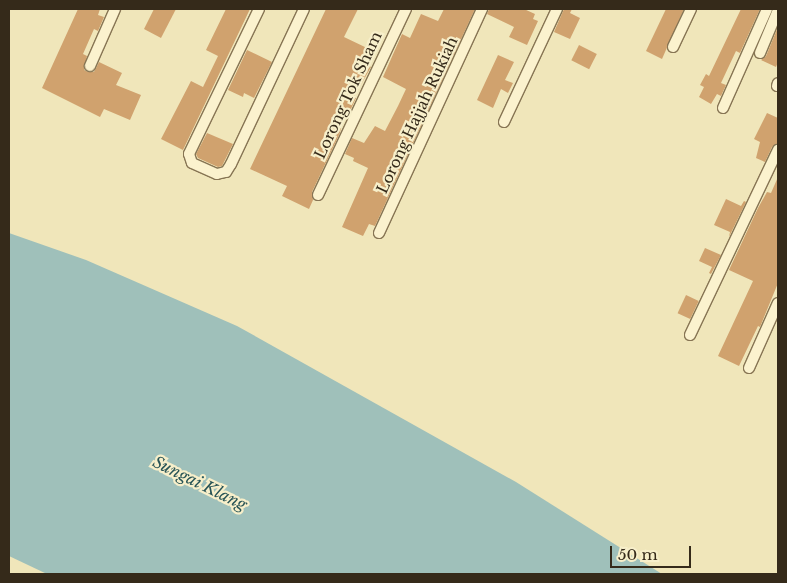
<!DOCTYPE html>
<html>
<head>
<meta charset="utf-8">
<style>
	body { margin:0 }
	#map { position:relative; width:787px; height:583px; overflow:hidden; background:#f0e6ba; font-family:"Libre Baskerville",serif }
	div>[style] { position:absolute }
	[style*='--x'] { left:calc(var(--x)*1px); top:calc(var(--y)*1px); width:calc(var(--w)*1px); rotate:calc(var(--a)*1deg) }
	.water>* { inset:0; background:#9fc0ba }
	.building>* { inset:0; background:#d0a26e; transform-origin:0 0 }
	.roads { filter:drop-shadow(1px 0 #877554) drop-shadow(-1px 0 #877554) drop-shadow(0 1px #877554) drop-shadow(0 -1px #877554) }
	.minor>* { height:10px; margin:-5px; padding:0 5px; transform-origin:5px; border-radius:5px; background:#fbf2ce }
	span { translate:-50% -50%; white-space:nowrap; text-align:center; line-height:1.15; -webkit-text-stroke:4.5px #f7efca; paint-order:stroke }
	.street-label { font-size:15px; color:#352a1a }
	.water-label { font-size:16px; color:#285456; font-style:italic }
	.frame { position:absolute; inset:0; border:10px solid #352a1a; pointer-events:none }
	.scale { position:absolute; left:610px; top:546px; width:81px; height:22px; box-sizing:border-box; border:2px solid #352a1a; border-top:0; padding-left:6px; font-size:15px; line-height:18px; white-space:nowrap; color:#352a1a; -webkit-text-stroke:4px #f7efca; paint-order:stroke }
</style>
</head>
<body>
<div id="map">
	<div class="water">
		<div style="clip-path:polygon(9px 233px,86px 260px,237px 326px,516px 482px,662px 574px,47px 574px,9px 556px)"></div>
	</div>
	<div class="building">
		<div style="clip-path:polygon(78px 9px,100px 9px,98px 15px,104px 17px,98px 31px,94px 29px,83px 54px,87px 56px,84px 70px,88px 72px,94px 72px,99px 62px,122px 73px,116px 85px,141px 95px,130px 120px,104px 109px,100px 117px,42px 88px)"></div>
		<div style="clip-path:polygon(154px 9px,176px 9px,161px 38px,144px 29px)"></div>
		<div style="clip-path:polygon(226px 9px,250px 9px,183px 150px,161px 139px,191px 81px,203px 87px,218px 56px,206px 50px)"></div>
		<div style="clip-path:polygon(326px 9px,358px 9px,344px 37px,367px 48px,365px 53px,373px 56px,369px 66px,371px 67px,354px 97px,356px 98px,350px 111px,346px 109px,339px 126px,341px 127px,340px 133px,312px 192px,313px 200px,309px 209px,282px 196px,287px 186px,250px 169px)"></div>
		<div style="clip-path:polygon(444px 9px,475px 9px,375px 226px,369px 224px,363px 236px,342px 227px,368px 168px,353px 161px,354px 158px,345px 154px,352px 138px,364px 143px,375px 126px,385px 131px,398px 106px,406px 89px,383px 77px,402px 34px,410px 38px,421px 14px,438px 21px)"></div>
		<div style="clip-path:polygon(489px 9px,524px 9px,535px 14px,533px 19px,538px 21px,527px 45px,509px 37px,514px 27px,487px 14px)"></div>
		<div style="clip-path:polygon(564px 9px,572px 9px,570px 13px,580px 18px,570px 39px,554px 32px)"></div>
		<div style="clip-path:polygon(666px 9px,684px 9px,662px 59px,646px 51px)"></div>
		<div style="clip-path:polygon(741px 9px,760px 9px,740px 53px,736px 51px,721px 83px,726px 85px,721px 96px,717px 94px,711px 104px,699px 97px,704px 87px,700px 85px,706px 74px,709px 76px)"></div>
		<div style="clip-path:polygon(778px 27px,778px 62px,776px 67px,761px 60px,766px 56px)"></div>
		<div style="left:579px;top:45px;width:20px;height:17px;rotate:27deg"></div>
		<div style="clip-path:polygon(247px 50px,272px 62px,254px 98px,244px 93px,243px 97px,228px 90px)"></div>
		<div style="clip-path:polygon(498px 55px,514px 62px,505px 80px,513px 83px,508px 93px,501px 89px,493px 108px,477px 100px)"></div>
		<div style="clip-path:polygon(767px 113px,778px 118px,778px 143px,772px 147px,765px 162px,756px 158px,760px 142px,754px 139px)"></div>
		<div style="clip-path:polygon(207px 133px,233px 144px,222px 166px,218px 167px,198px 158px,196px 154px)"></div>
		<div style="clip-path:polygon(778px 177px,778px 283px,760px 327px,758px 326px,739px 366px,718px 356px,753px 281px,729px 270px,758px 208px,767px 192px,771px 193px)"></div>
		<div style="clip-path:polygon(726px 199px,741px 206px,744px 201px,746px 202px,729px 237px,730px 232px,714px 225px)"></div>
		<div style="clip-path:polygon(705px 248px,721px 255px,711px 274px,709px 273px,712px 267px,699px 261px)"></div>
		<div style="left:686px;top:295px;width:14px;height:20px;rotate:25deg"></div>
	</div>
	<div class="roads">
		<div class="minor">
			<div style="--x:259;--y:9;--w:161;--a:115.8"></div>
			<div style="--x:189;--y:154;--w:9;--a:72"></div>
			<div style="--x:192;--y:163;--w:27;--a:24"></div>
			<div style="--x:217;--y:174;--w:9;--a:-13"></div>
			<div style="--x:226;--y:172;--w:9;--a:-58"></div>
			<div style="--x:231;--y:164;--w:171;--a:-64.8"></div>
			<div style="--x:673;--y:47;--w:42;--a:-64.7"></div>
			<div style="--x:760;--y:53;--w:47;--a:-67.3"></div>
			<div style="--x:90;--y:66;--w:62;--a:-66.3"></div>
			<div style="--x:777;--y:86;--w:3;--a:-72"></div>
			<div style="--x:723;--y:108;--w:108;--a:-66"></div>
			<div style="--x:504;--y:122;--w:125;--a:-64.9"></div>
			<div style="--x:318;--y:195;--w:206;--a:-64.7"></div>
			<div style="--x:379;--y:233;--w:247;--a:-65.3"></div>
			<div style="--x:690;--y:335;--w:205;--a:-64.6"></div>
			<div style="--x:749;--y:368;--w:71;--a:-66"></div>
		</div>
	</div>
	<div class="street-label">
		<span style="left:348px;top:95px;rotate:-65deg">Lorong Tok Sham</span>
		<span style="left:417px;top:115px;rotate:-65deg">Lorong Hajjah Rukiah</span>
	</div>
	<div class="water-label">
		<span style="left:200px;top:483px;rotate:26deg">Sungai Klang</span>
	</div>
	<div class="frame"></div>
	<div class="scale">50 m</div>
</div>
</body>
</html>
